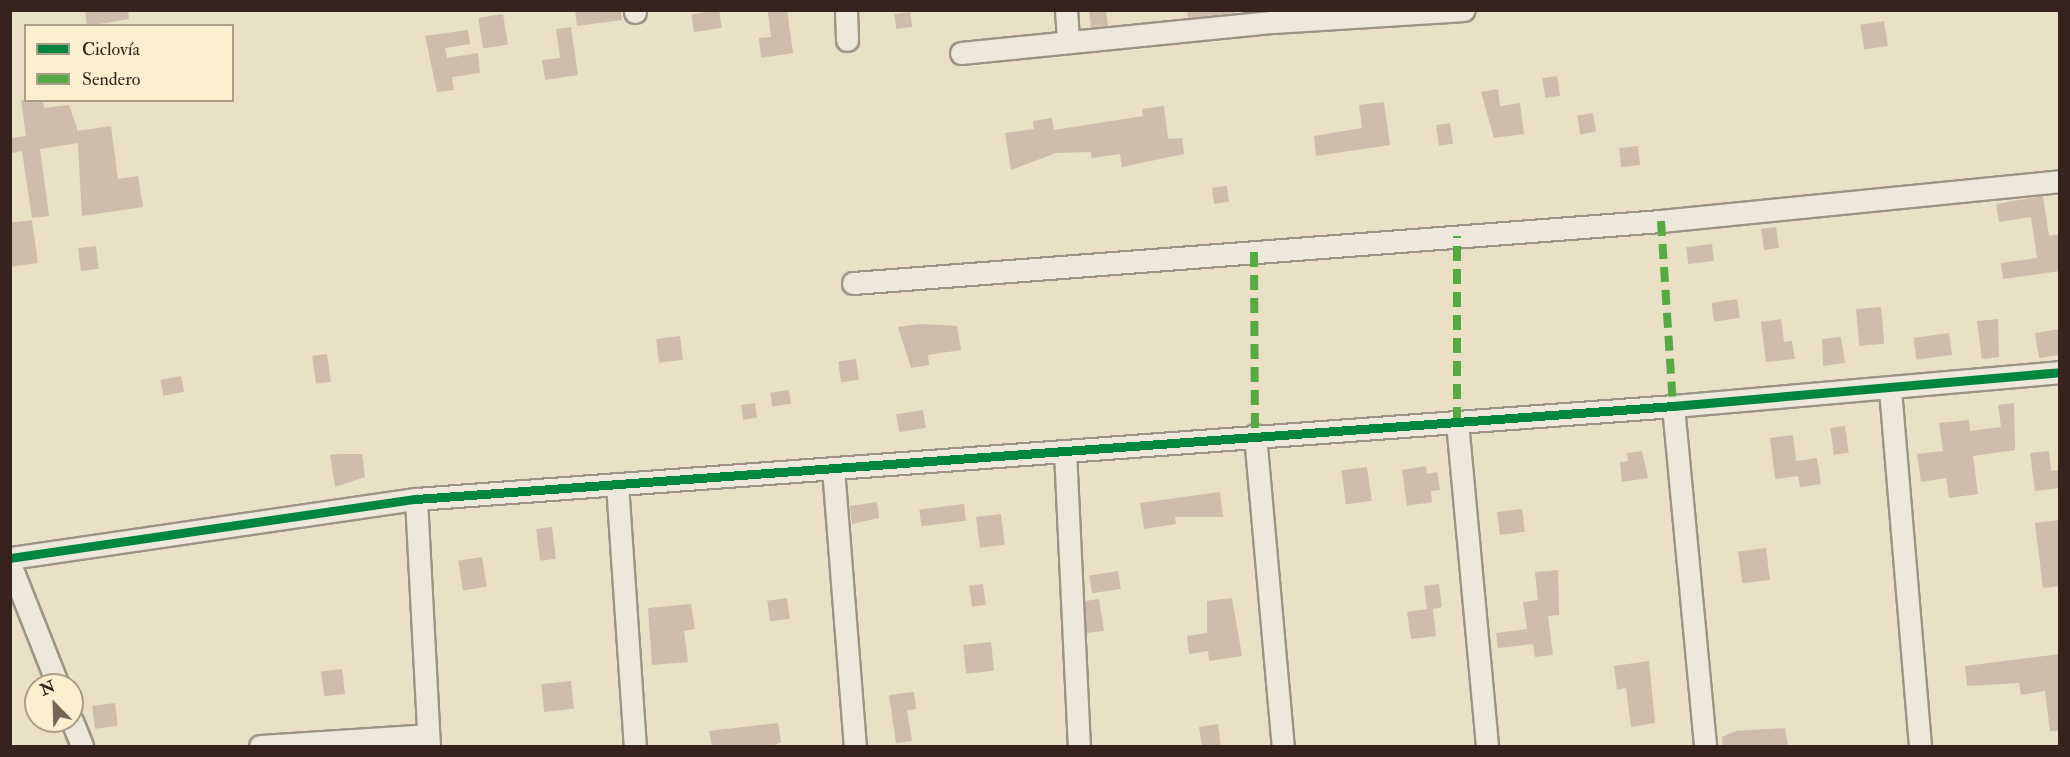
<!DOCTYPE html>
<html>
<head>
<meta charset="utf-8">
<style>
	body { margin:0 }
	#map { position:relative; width:2070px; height:757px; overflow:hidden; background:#eae0c5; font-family:"IM FELL Double Pica",serif }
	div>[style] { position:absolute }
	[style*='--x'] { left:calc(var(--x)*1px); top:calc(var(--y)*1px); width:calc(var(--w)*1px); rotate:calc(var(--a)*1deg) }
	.building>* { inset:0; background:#cfbcaa; transform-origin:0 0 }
	.roads { filter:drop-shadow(2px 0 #9c9484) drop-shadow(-2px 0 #9c9484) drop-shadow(0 2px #9c9484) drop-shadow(0 -2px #9c9484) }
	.minor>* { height:21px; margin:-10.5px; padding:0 10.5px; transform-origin:10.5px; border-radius:10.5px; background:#ede8da }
	.quiet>* { height:8px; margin-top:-4px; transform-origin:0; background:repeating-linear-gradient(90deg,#55aa43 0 15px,transparent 0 23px) }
	.cycleway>* { height:9px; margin:-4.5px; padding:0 4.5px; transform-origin:4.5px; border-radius:4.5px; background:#00873e }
	span { translate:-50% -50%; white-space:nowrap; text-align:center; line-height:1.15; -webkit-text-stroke:5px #fbefd0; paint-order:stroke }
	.frame { position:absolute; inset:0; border:12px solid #37231b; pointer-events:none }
	.legend { position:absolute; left:24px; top:24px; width:210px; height:78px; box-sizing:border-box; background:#fbefd0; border:2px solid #ad9d88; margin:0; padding:8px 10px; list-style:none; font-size:18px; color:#37231b }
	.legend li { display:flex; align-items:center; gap:12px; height:30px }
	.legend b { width:30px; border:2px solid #ad9d88 }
	.north { position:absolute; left:24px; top:673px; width:60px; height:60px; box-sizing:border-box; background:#fbefd0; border:2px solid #ad9d88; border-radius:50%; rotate:337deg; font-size:16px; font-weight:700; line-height:24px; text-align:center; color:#37231b }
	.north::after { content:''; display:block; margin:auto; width:21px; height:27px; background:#766556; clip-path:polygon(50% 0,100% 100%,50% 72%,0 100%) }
</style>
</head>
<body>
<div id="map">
	<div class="building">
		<div style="clip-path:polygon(85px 10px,128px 10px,129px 19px,87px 26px)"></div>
		<div style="clip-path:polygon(575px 10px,621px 10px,622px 20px,577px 26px)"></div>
		<div style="left:719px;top:10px;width:18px;height:28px;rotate:81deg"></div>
		<div style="clip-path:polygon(787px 10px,793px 53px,761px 58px,759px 38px,771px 37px,768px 12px)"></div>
		<div style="clip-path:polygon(1089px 10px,1106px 10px,1108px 26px,1091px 27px)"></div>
		<div style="clip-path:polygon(1187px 10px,1234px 10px,1234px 13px,1188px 18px)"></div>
		<div style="left:910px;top:12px;width:15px;height:16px;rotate:82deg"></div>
		<div style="left:503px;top:14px;width:31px;height:25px;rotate:81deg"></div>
		<div style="left:1884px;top:21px;width:25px;height:24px;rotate:81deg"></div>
		<div style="clip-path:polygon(571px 27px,578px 75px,545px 80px,542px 60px,560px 58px,556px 29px)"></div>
		<div style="clip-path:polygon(468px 30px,470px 44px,445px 48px,447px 58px,478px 53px,480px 73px,452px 77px,454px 90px,437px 92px,425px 36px)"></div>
		<div style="left:1557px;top:76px;width:20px;height:15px;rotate:81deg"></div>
		<div style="clip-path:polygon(1498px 89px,1500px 106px,1520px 103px,1524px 134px,1494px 138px,1481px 92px)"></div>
		<div style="clip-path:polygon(21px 100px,43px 100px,44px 108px,69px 105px,77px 128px,78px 143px,40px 149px,49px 216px,32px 218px,22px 151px,12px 153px,10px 138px,26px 136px)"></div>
		<div style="clip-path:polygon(1384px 102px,1390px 145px,1316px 156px,1314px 136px,1362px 128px,1359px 105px)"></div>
		<div style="clip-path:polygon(1164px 106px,1168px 139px,1182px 138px,1184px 154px,1122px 167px,1120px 154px,1092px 158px,1091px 152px,1056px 153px,1011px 170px,1005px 133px,1034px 129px,1033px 121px,1052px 118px,1054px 130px,1143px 116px,1142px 109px)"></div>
		<div style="left:1593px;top:113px;width:19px;height:16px;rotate:81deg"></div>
		<div style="left:1450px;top:123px;width:21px;height:14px;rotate:82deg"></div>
		<div style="clip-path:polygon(111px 126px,118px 179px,138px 176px,143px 207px,82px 216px,77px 131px)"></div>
		<div style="left:1638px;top:146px;width:19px;height:19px;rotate:84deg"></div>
		<div style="left:1227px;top:186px;width:16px;height:15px;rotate:83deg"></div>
		<div style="clip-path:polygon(2043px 196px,2049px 236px,2060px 234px,2060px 271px,2003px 279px,2001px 263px,2037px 258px,2031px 217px,1999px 222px,1996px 204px)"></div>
		<div style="clip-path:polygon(32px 220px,38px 263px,10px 267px,10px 223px)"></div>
		<div style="left:1776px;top:227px;width:21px;height:15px;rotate:82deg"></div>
		<div style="left:1712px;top:244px;width:17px;height:26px;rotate:83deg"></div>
		<div style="left:96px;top:246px;width:23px;height:18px;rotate:83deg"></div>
		<div style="left:1737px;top:299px;width:19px;height:26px;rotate:81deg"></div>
		<div style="left:1881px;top:307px;width:37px;height:25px;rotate:85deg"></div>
		<div style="clip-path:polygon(1781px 319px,1784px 342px,1792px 341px,1795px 359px,1766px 362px,1761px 322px)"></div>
		<div style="clip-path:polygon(1998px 319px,1999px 357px,1982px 359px,1977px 321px)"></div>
		<div style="clip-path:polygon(920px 324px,957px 326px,961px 350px,928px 355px,929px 365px,911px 368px,898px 327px)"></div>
		<div style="clip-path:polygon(2060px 329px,2060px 355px,2039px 358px,2035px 333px)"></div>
		<div style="left:1949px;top:333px;width:22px;height:36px;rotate:82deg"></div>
		<div style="left:680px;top:336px;width:24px;height:24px;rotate:83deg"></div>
		<div style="clip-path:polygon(1841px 337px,1845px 363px,1823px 366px,1822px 339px)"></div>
		<div style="left:327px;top:354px;width:28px;height:15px;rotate:82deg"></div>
		<div style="left:856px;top:359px;width:21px;height:18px;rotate:82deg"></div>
		<div style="left:181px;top:376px;width:16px;height:21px;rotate:79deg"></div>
		<div style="left:789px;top:390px;width:14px;height:19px;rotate:82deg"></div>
		<div style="left:755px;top:403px;width:15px;height:14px;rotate:82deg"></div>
		<div style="clip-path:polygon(2014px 403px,2015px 450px,1973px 456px,1978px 494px,1949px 498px,1946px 478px,1921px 482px,1917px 454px,1943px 451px,1939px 423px,1969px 420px,1970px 431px,2001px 427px,1998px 405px)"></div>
		<div style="left:923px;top:410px;width:18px;height:27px;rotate:81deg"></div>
		<div style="left:1845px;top:426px;width:27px;height:15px;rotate:82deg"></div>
		<div style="clip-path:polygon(1793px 435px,1796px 461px,1817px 458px,1821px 484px,1800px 487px,1798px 476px,1775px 479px,1770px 438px)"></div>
		<div style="clip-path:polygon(1642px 451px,1648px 478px,1622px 482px,1620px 462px,1628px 461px,1627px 453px)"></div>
		<div style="clip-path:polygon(2049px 451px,2051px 471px,2060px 470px,2060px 488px,2035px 491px,2030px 453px)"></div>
		<div style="clip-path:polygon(339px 454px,362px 454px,365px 477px,335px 487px,330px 455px)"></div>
		<div style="clip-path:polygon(1426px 466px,1427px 474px,1437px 472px,1440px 490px,1431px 491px,1432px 502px,1407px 506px,1402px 470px)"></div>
		<div style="left:1367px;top:467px;width:34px;height:26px;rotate:82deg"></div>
		<div style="clip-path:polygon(1220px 492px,1223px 517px,1175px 517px,1176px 524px,1144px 529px,1140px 503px)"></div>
		<div style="clip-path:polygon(877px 502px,879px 518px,852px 524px,850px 506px)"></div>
		<div style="left:964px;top:504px;width:17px;height:45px;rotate:83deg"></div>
		<div style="left:1522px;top:509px;width:23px;height:25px;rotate:83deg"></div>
		<div style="left:1001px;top:514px;width:31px;height:25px;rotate:83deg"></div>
		<div style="clip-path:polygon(2060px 520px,2060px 586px,2043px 588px,2035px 523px)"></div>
		<div style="left:552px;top:527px;width:32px;height:16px;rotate:83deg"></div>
		<div style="left:1766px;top:548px;width:32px;height:28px;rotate:83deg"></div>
		<div style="left:482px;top:557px;width:30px;height:24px;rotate:81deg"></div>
		<div style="clip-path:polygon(1558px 570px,1559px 615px,1548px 616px,1553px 655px,1535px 657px,1533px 644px,1498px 648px,1496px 633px,1527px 629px,1523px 602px,1538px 600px,1535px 572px)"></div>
		<div style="left:1118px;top:571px;width:18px;height:29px;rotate:81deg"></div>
		<div style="left:983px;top:584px;width:21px;height:14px;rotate:82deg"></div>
		<div style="clip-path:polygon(1439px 584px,1442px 607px,1433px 609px,1436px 636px,1411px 639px,1407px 612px,1427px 609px,1424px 586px)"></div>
		<div style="left:787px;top:598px;width:21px;height:20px;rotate:82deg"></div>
		<div style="clip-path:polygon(1232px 598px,1242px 656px,1209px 661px,1208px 651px,1189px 654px,1187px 636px,1207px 633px,1207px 601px)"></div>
		<div style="clip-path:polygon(1099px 599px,1104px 631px,1086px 633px,1085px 601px)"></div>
		<div style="clip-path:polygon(691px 604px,695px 629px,684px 631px,688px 662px,652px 665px,648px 608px)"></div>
		<div style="left:991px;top:642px;width:29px;height:28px;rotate:84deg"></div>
		<div style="clip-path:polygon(2060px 654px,2060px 731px,2050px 731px,2045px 691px,2021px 695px,2019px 683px,1967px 686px,1965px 666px)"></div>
		<div style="clip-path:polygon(1649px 661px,1655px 723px,1631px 727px,1626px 688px,1617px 690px,1614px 666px)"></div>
		<div style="left:342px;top:669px;width:25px;height:21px;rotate:83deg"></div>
		<div style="left:571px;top:681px;width:28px;height:30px;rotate:84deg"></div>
		<div style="clip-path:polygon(914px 692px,916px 709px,907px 710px,912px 741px,896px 743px,889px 695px)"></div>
		<div style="left:115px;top:703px;width:23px;height:23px;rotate:83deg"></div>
		<div style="clip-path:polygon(778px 723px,781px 742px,770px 747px,712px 747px,709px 731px)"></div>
		<div style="clip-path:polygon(1218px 724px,1221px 747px,1202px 747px,1199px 727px)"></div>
		<div style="clip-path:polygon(1785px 728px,1788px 747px,1723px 747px,1722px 737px,1736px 731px)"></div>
	</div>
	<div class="roads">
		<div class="minor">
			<div style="--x:635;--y:10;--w:2;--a:90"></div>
			<div style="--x:846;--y:10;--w:30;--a:88"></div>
			<div style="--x:1066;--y:10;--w:32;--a:86"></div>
			<div style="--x:961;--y:53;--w:314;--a:-5.7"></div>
			<div style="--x:1273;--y:22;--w:191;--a:-3.6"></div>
			<div style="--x:853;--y:283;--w:810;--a:-4.39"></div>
			<div style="--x:1661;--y:221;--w:401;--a:-5.7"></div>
			<div style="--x:1890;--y:389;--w:358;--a:85.2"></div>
			<div style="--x:1673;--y:406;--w:342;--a:84.6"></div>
			<div style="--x:1457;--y:422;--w:325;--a:84.7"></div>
			<div style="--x:1255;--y:435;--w:312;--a:84.9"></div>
			<div style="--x:1065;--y:451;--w:295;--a:87.3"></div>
			<div style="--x:833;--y:468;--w:279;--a:85.5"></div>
			<div style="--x:617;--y:484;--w:263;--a:86.1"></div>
			<div style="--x:416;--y:499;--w:247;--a:87"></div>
			<div style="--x:10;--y:558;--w:410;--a:-8.3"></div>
			<div style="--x:416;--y:499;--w:1260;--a:-4.23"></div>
			<div style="--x:1673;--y:406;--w:388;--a:-5"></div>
			<div style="--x:10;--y:564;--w:130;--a:68.4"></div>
			<div style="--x:72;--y:721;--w:27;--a:68"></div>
			<div style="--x:260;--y:746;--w:168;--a:-3.7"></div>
		</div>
	</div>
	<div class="quiet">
		<div style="--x:1661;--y:221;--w:185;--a:86.3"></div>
		<div style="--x:1254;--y:252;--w:183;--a:89.7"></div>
		<div style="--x:1457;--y:422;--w:186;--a:-90"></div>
	</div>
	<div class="cycleway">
		<div style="--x:10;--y:558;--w:410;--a:-8.3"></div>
		<div style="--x:416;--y:499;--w:1260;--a:-4.23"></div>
		<div style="--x:1673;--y:406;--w:388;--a:-5"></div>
	</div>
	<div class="frame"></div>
	<ul class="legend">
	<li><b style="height:8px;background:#00873e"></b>Ciclovía</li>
	<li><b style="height:8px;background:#55aa43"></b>Sendero</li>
	</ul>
	<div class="north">N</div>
</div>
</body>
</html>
